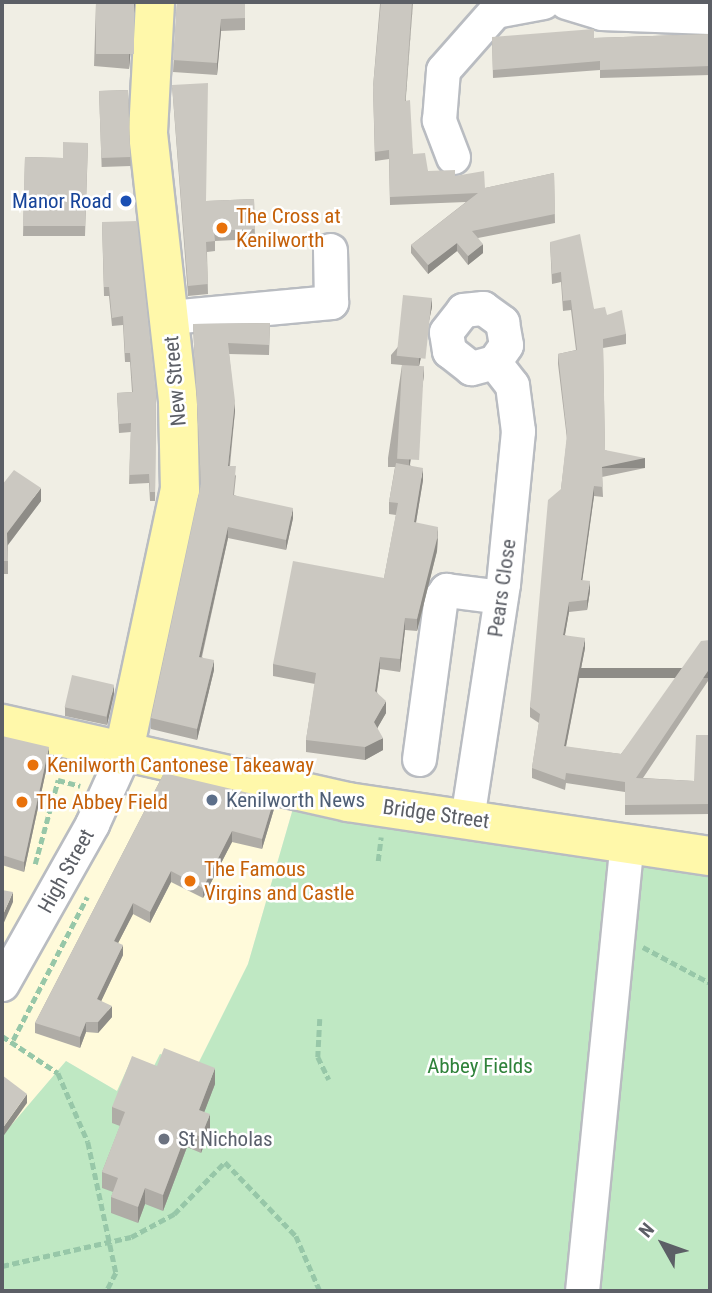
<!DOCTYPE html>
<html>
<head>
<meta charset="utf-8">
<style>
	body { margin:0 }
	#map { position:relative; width:712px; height:1293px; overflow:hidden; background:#f0eee4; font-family:"Roboto Condensed",sans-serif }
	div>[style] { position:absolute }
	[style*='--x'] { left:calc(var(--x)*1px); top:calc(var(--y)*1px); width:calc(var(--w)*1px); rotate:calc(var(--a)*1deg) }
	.commercial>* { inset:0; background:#fffada }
	.green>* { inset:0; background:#bfe8c3 }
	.path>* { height:4.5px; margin-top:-2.25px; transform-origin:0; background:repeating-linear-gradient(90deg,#97c7a8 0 7px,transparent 0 10.5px) }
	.roads { filter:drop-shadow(2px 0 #b9bcc1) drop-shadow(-2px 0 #b9bcc1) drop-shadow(0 2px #b9bcc1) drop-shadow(0 -2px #b9bcc1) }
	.minor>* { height:33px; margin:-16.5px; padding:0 16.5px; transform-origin:16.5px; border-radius:16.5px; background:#fff }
	.major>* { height:38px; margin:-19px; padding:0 19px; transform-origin:19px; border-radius:19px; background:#fff8aa }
	.wall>* { inset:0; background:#afaca6; transform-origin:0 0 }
	.shaded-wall>* { inset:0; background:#8e8c87; transform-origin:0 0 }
	.building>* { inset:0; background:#cbc8c1; transform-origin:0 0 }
	.dots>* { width:19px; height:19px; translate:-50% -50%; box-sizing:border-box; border:4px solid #fff; border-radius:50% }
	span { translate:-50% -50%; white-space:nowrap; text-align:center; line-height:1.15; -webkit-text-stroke:5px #fff; paint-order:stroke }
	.transit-label { font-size:21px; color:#164399 }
	.right { translate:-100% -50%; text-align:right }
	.food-label { font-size:21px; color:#c56008 }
	.left { translate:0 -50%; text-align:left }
	.street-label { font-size:21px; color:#5c5f66 }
	.service-label { font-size:21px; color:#4e5e75 }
	.park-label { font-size:21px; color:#2f823a }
	.worship-label { font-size:21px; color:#5b616d }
	.frame { position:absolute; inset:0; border:4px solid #5c5f66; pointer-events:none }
	.north { position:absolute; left:628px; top:1209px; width:70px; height:70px; -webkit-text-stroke:5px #fff; paint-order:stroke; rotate:310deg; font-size:19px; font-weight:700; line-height:28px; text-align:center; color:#5c5f66 }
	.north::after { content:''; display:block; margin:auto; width:24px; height:32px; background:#5c5f66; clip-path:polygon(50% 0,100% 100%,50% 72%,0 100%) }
</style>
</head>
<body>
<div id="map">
	<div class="commercial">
		<div style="clip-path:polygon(2px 736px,52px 750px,81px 772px,149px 775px,294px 805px,248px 964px,197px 1066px,160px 1054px,154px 1066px,117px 1091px,66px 1061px,9px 1128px,2px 1123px)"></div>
	</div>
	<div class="green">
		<div style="clip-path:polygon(294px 805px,710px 876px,710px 1291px,2px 1291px,2px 1136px,66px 1061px,117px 1091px,131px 1060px,154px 1066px,160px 1054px,197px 1066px,248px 964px)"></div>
	</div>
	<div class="path">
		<div style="--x:378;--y:861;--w:24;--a:-83"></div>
		<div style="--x:35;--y:864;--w:87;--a:-74.7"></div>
		<div style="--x:58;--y:780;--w:23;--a:15"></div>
		<div style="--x:643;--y:947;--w:76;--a:28.2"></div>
		<div style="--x:320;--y:1019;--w:38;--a:93"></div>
		<div style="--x:318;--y:1057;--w:25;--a:64"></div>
		<div style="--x:2;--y:1036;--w:67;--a:33.5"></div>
		<div style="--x:58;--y:1073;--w:75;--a:66.5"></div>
		<div style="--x:88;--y:1142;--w:134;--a:77.9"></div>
		<div style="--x:116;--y:1273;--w:20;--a:117"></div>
		<div style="--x:13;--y:1040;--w:161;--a:-62.6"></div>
		<div style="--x:2;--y:1266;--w:132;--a:-12.7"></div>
		<div style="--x:131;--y:1237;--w:49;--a:-28.1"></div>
		<div style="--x:174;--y:1214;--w:73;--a:-45.6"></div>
		<div style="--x:225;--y:1162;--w:103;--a:46.2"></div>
		<div style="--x:296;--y:1236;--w:60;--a:66.4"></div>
	</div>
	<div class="roads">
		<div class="minor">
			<div style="--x:566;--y:2;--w:37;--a:17"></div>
			<div style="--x:601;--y:13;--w:109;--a:2.1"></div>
			<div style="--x:453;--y:157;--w:40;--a:-111"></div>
			<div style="--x:439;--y:120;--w:50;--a:-85.4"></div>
			<div style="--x:443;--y:70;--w:79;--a:-48.6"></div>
			<div style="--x:495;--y:11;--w:49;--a:-10.6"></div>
			<div style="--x:170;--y:317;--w:162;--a:-5.3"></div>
			<div style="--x:331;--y:302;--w:52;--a:-91.1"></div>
			<div style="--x:419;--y:759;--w:163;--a:-82.3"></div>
			<div style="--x:441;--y:597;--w:9;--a:-54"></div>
			<div style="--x:446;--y:590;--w:55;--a:7.3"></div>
			<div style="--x:467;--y:819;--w:238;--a:-81.3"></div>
			<div style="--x:503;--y:584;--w:154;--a:-84.4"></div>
			<div style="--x:518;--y:431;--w:46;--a:-97.4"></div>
			<div style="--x:512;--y:385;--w:29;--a:-128"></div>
			<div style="--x:494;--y:362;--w:24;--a:165"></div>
			<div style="--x:471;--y:368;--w:28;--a:-142"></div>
			<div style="--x:449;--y:351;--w:19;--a:-99"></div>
			<div style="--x:446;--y:332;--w:28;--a:-52"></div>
			<div style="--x:463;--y:310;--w:20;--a:-6"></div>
			<div style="--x:483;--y:308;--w:24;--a:36"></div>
			<div style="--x:502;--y:322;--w:23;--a:80"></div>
			<div style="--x:506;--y:345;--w:21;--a:125"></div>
			<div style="--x:2;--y:984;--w:184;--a:-60.6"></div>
			<div style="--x:92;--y:824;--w:76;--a:-65.8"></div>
			<div style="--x:582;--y:1291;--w:433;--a:-84.3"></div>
		</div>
		<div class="major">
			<div style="--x:2;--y:724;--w:355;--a:12.7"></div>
			<div style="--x:348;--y:802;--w:366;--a:8.5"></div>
			<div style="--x:123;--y:755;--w:271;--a:-77.9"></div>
			<div style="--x:180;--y:490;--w:89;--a:-91.3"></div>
			<div style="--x:178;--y:401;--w:271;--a:-96.4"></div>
			<div style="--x:148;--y:132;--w:130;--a:-86.9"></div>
		</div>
	</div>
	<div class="wall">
		<div style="clip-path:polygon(96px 2px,135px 2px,129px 69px,94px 66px)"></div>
		<div style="clip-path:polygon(177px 2px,245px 2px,245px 30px,221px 31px,217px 75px,173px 72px)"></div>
		<div style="clip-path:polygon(376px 2px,418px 2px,418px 4px,413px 4px,405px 100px,413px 154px,428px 171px,455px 176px,485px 188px,554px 173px,555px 223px,478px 238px,483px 253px,468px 265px,457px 251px,428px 274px,411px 253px,411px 245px,466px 202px,390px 205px,389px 159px,375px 161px,373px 87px,380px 4px,376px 4px)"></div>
		<div style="clip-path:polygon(710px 34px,710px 75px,600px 78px,600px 70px,493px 78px,492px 37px,594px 38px)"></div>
		<div style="clip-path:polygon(172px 85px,206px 201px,254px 199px,255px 239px,215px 241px,215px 251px,207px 252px,208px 294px,188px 296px)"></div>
		<div style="left:128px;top:90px;width:76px;height:29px;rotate:88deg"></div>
		<div style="clip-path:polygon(88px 143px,85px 236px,23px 236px,25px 157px,63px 158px)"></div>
		<div style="clip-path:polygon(102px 222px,156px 394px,155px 501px,150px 501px,149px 483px,129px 484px,131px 432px,119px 433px,117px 393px,132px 392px,130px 362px,125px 362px,123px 325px,112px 326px,109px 296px,104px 296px)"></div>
		<div style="clip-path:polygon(550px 242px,594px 309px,607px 315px,626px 334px,626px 344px,603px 348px,605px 450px,645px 468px,602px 477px,603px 497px,594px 496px,582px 580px,590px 591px,587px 610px,569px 612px,565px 635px,585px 648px,566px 747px,621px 754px,710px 640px,710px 678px,643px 778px,694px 781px,710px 735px,710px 814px,625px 815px,625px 792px,566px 783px,565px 790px,532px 778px,532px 768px,539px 723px,530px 717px,530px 707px,561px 489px,567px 439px,558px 364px,558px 354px,576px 350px,571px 310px,563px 311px,561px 282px,552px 284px)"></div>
		<div style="clip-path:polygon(432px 307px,419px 366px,424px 375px,410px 465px,423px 480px,416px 523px,438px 539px,437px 551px,417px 631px,405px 630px,400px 672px,380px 669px,377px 692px,386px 713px,377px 728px,383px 750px,365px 760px,306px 752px,306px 740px,315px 684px,273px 676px,273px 664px,384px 578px,396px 515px,389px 514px,389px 502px,395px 467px,388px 467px,388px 458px,402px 365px,391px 364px,391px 355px)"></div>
		<div style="clip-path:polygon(270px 323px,269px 355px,229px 354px,235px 411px,230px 466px,236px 476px,234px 495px,293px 518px,286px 550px,228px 538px,202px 657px,214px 670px,197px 740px,151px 729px,151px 718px,201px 486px,193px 324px)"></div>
		<div style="clip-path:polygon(2px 485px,41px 501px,8px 545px,8px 574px,2px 574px)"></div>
		<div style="clip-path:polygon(114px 694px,107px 725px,65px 716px,65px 707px)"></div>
		<div style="clip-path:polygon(2px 736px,49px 757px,24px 872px,2px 865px)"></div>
		<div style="clip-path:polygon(164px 773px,274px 809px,262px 849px,232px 842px,203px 898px,171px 882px,150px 923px,133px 914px,118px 943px,123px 955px,101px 1001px,112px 1017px,98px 1033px,86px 1032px,80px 1048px,35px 1033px,35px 1023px)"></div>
		<div style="clip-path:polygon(157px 1066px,215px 1084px,204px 1112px,210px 1130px,201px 1153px,187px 1147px,163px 1211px,145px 1204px,138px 1223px,111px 1213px,111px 1197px,113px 1192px,102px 1188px,102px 1172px,120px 1126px,112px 1123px,112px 1107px)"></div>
	</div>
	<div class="shaded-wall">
		<div style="clip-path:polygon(134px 2px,135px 2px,129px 69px,129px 57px)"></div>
		<div style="clip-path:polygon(413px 2px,405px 109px,405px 101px)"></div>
		<div style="clip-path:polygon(221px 19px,221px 31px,217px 75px,217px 63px)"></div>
		<div style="clip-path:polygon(457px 243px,457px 251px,428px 274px,428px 265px)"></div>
		<div style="clip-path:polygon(483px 244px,483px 253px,468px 265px,468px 256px)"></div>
		<div style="clip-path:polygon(432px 298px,432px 307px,419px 366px,419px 358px)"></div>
		<div style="clip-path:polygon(424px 366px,424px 375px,409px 469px,409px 460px)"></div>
		<div style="clip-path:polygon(235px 401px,235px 411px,228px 476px,228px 466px)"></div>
		<div style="left:645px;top:458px;width:10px;height:44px;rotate:90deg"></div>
		<div style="clip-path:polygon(423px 468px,423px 480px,414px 534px,414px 522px)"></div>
		<div style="clip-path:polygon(594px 486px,594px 496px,581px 590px,581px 580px)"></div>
		<div style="clip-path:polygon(41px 488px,41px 501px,7px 546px,7px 533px)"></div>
		<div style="clip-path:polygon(293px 508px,293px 518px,286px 550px,286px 540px)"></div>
		<div style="clip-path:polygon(228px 527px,228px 538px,199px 667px,199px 657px)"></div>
		<div style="clip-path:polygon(438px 527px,437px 551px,417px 631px,417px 619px)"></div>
		<div style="clip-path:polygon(590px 581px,590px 591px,587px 610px,587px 600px)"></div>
		<div style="clip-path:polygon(569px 602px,569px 612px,563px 645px,563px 635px)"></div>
		<div style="clip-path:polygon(405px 618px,405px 630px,400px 672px,400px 659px)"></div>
		<div style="clip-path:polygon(585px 638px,585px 648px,564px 756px,564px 746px)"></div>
		<div style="clip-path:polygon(380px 657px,380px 669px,375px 703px,375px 691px)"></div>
		<div style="clip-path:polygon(214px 660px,214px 670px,197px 740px,197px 729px)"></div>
		<div style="left:710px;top:668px;width:10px;height:133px;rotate:90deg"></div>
		<div style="clip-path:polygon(114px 685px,114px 694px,107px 725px,107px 716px)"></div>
		<div style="clip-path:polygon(386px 701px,386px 713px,374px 734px,374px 722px)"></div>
		<div style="clip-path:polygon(383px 738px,383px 750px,365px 760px,365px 747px)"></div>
		<div style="clip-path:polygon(49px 747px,49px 757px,24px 872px,24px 862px)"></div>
		<div style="clip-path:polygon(274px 799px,274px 809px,262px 849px,262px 839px)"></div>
		<div style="clip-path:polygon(232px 831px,232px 842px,203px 898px,203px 888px)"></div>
		<div style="clip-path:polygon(171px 871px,171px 882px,150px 923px,150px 912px)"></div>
		<div style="clip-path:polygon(13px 892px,13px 902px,2px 927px,2px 917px)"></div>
		<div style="clip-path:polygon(133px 903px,133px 914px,114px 951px,114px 941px)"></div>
		<div style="clip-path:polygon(123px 945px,123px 955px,97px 1010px,97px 999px)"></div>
		<div style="clip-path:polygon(112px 1006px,112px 1017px,98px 1033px,98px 1022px)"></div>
		<div style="clip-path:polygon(86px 1022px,86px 1032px,80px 1048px,80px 1037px)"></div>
		<div style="clip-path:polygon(215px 1068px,215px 1084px,199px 1126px,199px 1110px)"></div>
		<div style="clip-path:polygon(27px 1094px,27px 1103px,2px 1138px,2px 1129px)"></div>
		<div style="clip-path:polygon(210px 1114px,210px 1130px,201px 1153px,201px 1137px)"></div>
		<div style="clip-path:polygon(187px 1131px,187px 1147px,163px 1211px,163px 1195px)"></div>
		<div style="clip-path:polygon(145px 1188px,145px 1204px,138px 1223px,138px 1207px)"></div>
	</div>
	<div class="building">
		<div style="left:96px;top:2px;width:38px;height:52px"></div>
		<div style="clip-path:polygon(177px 2px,245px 2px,245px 18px,221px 19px,217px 63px,173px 60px)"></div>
		<div style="clip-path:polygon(381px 2px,412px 2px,405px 101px,410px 100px,413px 154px,425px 153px,428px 171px,455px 170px,455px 176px,484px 171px,485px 188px,554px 173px,555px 214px,472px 231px,483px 244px,468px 256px,457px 243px,428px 265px,411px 245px,478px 193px,390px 197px,389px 150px,375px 152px,373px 87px)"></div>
		<div style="clip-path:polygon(594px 29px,594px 38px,710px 34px,710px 66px,600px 70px,600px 61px,493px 70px,492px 37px)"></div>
		<div style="clip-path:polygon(208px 83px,206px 201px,254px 199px,255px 229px,214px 231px,215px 241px,206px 242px,208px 284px,188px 286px,172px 85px)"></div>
		<div style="left:128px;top:90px;width:67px;height:29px;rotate:88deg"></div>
		<div style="clip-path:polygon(63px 142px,88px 143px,85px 226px,23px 226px,25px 157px,63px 158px)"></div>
		<div style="clip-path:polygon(137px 221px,156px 394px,155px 492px,150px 492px,149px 474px,129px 475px,131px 423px,119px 424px,117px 393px,133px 392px,130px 353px,125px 353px,123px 316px,112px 318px,109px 287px,104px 287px,102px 222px)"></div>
		<div style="clip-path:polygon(580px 234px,594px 309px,605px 307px,607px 315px,622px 310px,626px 334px,603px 339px,605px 450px,645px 458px,602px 467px,603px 487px,594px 486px,581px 580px,590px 581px,587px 600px,569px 602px,563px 635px,585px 638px,564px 746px,621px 754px,701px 641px,710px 640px,710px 668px,636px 778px,694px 781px,696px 735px,710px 735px,710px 804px,625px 805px,625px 782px,566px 773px,565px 780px,532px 768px,540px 714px,530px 707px,548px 500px,561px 489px,567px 434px,558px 354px,577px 350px,571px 300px,563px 301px,561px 272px,552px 274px,550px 242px)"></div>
		<div style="left:403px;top:295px;width:29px;height:61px;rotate:6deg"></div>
		<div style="clip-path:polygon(270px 323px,269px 345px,228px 343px,235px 401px,228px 466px,236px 466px,233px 495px,293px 508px,286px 540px,228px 527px,199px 657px,214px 660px,197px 729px,151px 718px,201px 484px,193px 324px)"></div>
		<div style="left:402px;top:365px;width:22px;height:94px;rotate:3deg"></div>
		<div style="clip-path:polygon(396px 463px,423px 468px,414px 522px,438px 527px,437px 539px,417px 619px,405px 618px,400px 659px,380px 657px,375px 691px,386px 701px,374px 722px,383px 738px,365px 747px,306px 740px,316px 673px,273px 664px,293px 561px,384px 578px,398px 503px,389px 502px)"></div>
		<div style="clip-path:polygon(14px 470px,41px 488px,7px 533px,8px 561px,2px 561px,2px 485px)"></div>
		<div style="left:72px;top:675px;width:43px;height:33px;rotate:13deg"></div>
		<div style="clip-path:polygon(2px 736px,49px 747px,24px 862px,2px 855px)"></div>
		<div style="clip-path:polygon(164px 773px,274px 799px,262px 839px,232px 831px,203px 888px,171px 871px,150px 912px,133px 903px,114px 941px,123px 945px,97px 999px,112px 1006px,98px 1022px,86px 1022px,80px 1037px,35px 1023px)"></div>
		<div style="clip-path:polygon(2px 890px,13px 892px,2px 917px)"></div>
		<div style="clip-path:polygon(164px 1048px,215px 1068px,199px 1110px,210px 1114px,201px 1137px,187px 1131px,163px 1195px,145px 1188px,138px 1207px,111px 1197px,118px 1178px,102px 1172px,125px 1112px,112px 1107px,132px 1056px,157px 1066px)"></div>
		<div style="clip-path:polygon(2px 1075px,27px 1094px,2px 1129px)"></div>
	</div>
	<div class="dots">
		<div style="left:126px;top:201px;background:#1a4fb4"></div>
		<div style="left:222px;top:228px;background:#e8710a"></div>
		<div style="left:33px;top:765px;background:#e8710a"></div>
		<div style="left:212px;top:800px;background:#5c6f8a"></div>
		<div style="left:22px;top:802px;background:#e8710a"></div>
		<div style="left:190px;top:881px;background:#e8710a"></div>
		<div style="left:164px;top:1139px;background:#6b7280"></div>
	</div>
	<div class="transit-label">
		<span class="right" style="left:112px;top:201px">Manor Road</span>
	</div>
	<div class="food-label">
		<span class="left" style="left:236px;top:228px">The Cross at<br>Kenilworth</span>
		<span class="left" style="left:47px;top:765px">Kenilworth Cantonese Takeaway</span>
		<span class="left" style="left:36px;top:802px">The Abbey Field</span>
		<span class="left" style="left:204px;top:881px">The Famous<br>Virgins and Castle</span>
	</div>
	<div class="street-label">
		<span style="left:175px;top:381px;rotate:-95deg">New Street</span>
		<span style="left:502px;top:588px;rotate:-82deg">Pears Close</span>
		<span style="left:436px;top:814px;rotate:8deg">Bridge Street</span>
		<span style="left:66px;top:871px;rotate:-61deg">High Street</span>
	</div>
	<div class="service-label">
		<span class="left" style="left:226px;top:800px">Kenilworth News</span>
	</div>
	<div class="park-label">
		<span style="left:480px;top:1066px">Abbey Fields</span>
	</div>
	<div class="worship-label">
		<span class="left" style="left:178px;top:1139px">St Nicholas</span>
	</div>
	<div class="frame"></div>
	<div class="north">N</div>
</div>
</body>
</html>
